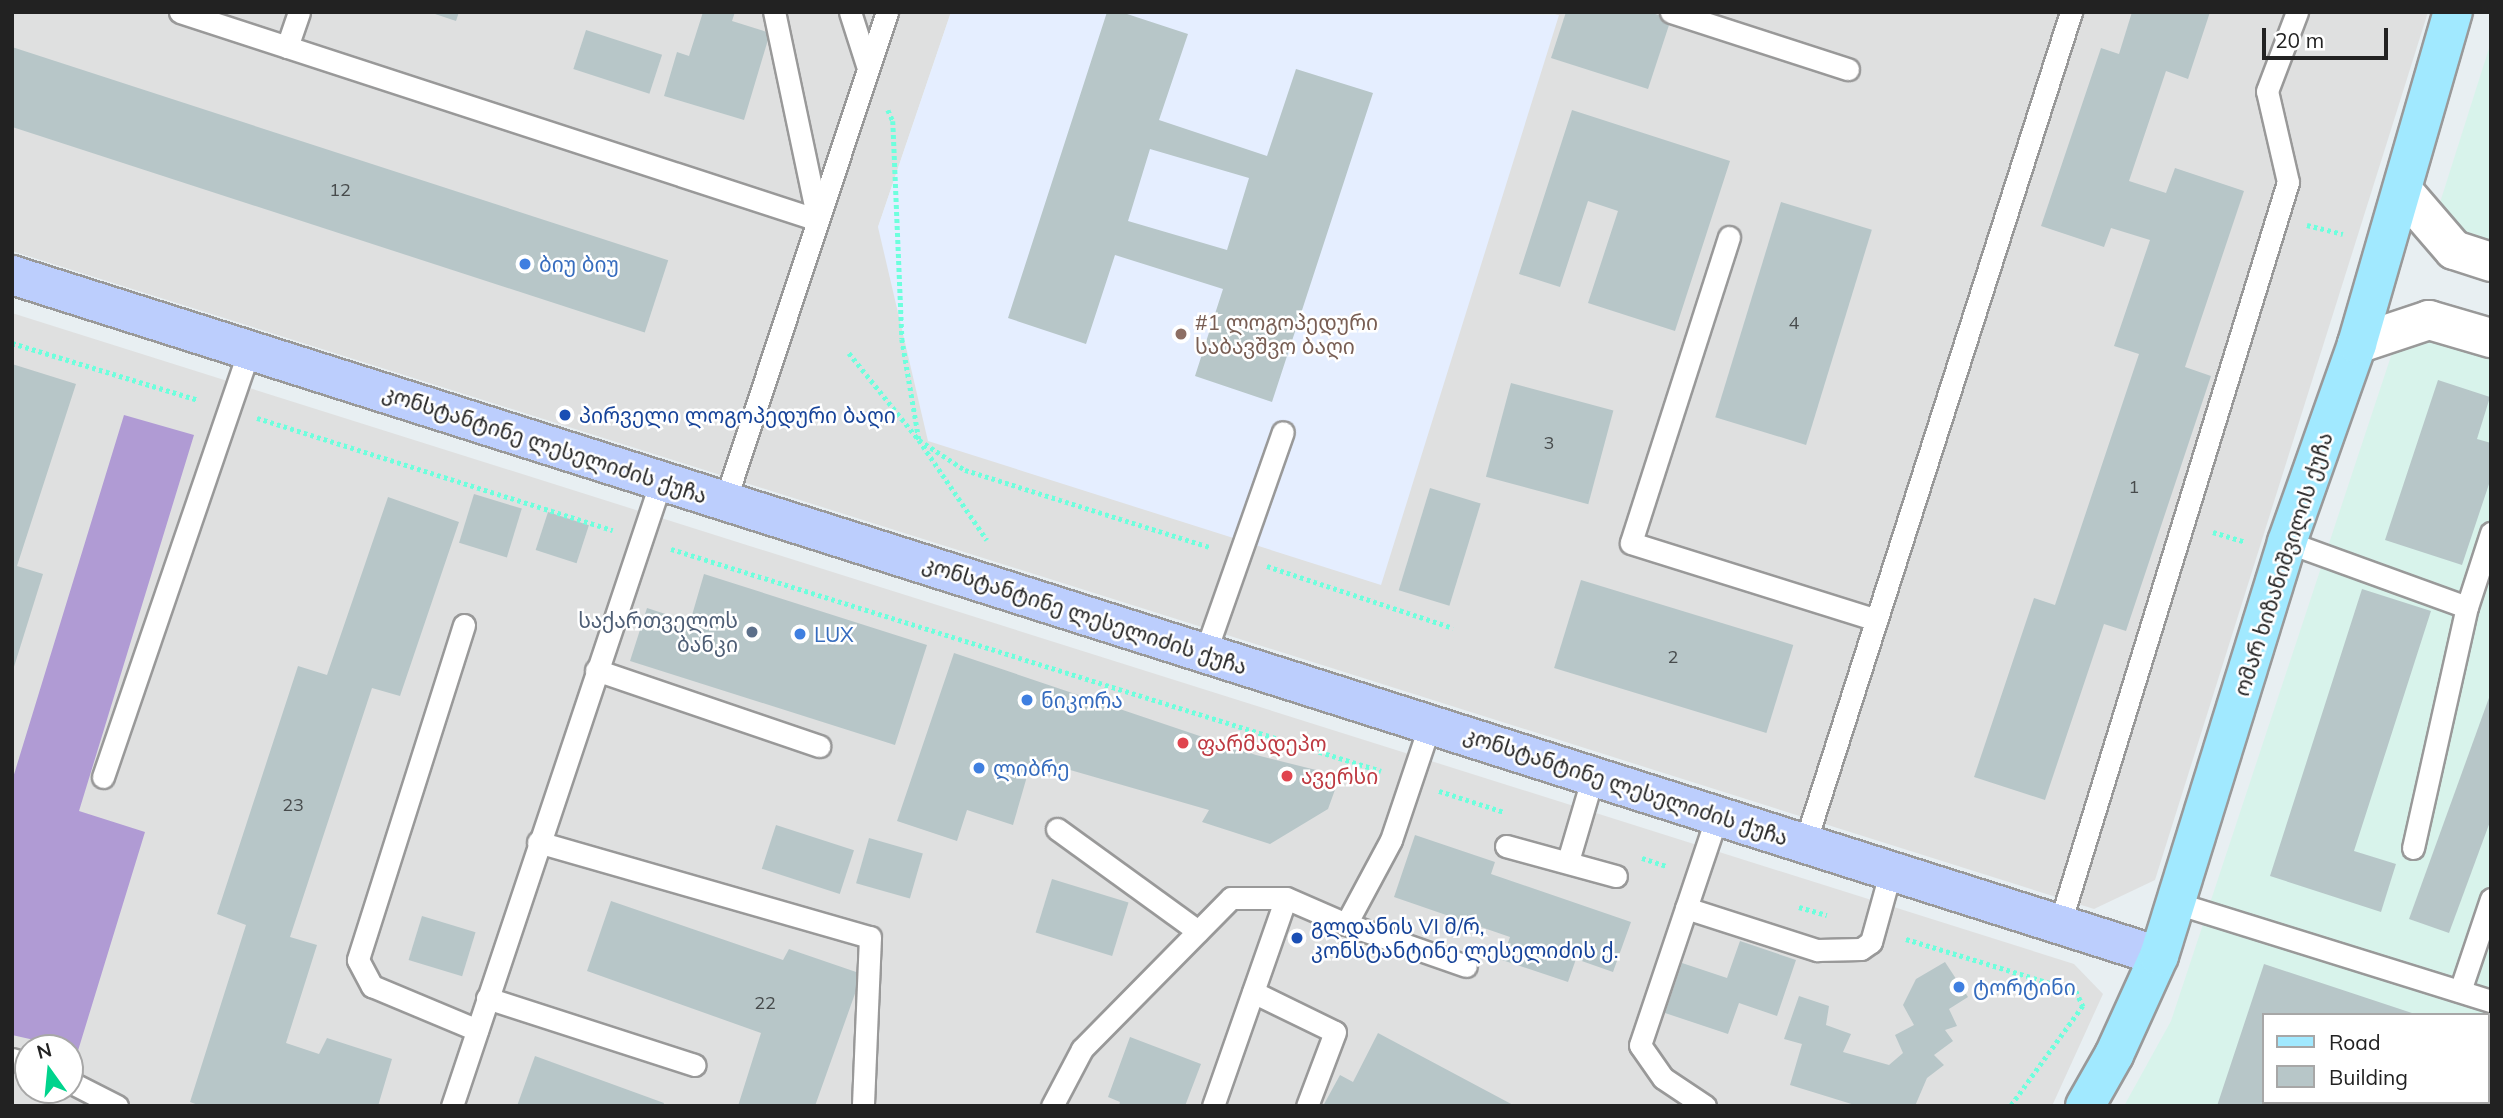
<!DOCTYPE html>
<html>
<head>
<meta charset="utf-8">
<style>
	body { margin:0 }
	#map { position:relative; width:2503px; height:1118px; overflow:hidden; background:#e8eff2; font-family:Mulish,"Noto Sans Georgian",sans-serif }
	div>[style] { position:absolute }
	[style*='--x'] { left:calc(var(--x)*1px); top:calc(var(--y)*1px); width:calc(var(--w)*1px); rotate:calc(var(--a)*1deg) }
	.residential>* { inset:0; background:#dfe0e0 }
	.commercial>* { inset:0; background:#d8f3eb }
	.education>* { inset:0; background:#e5eeff }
	.forest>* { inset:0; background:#b09bd4 }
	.building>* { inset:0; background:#b7c6c8; transform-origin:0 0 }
	.path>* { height:4.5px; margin-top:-2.25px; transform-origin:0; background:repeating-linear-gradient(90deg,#6dffdd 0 3.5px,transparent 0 7px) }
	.roads { filter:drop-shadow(2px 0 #999) drop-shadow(-2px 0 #999) drop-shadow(0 2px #999) drop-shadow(0 -2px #999) }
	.lane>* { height:21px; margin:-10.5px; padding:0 10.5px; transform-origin:10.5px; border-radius:10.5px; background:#fff }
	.street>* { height:38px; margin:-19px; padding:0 19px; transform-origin:19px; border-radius:19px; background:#fff }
	.secondary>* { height:38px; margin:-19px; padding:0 19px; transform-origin:19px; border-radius:19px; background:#bccefd }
	.primary>* { height:38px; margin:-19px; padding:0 19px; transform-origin:19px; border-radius:19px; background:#a1e9ff }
	.dots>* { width:19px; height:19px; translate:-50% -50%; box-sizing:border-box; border:4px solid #fff; border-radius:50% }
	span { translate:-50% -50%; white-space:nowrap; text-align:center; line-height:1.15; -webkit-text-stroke:5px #fff; paint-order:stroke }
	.number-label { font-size:18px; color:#474b4c }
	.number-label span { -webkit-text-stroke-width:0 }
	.shop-label { font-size:21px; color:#366cbe }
	.left { translate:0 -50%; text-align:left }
	.education-label { font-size:21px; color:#785e54 }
	.transit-label { font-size:21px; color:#164399 }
	.street-label { font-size:21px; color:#222 }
	.service-label { font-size:21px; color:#4e5e75 }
	.right { translate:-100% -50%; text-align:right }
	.health-label { font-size:21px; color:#be3a42 }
	.frame { position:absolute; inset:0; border:14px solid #222; pointer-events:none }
	.legend { position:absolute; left:2262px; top:1013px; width:228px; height:91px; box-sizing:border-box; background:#fff; border:2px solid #a7a7a7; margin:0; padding:9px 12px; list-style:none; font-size:21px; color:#222 }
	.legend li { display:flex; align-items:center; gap:14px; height:35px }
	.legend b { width:35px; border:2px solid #a7a7a7 }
	.north { position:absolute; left:14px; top:1034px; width:70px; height:70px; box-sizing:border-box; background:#fff; border:2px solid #a7a7a7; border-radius:50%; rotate:345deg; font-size:19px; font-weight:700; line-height:28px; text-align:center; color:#222 }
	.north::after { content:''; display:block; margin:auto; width:24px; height:32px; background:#00d48d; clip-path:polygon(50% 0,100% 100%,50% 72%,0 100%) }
	.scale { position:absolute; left:2262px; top:28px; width:126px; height:32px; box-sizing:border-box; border:4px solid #222; border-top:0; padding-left:9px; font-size:21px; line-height:24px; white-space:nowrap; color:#222; -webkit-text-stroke:5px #fff; paint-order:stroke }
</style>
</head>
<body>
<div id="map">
	<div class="residential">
		<div style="clip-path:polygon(12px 12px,951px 12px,878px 227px,1558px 15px,1549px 12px,2428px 12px,2155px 880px,2094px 909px,12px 251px)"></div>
		<div style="clip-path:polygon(evenodd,12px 313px,2074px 964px,2103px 994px,2052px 1106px,12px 1106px,12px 313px,28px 1048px,70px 1048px,70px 1090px,28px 1090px,28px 1048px)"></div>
	</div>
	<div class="commercial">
		<div style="clip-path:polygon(2491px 42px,2491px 253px,2455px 241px,2437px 212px)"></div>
		<div style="clip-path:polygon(evenodd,2438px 337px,2491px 354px,2491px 1106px,2124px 1106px,2171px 1021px,2393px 350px,2438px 337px,2263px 1015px,2487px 1015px,2487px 1102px,2263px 1102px,2263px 1015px)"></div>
	</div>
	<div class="education">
		<div style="clip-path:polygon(951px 12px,1559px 15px,1381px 585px,928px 441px,878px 227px)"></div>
	</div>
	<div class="forest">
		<div style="clip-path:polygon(124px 415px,194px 435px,79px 811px,145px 832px,77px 1054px,70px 1048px,12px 1035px,12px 781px)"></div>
	</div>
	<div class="building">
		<div style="clip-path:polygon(429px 12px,459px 12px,456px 21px)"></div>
		<div style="clip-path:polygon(703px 12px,735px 12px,732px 21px,770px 33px,744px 120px,664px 96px,677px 52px,689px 56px)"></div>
		<div style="clip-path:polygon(evenodd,1107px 12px,1121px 12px,1188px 34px,1159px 120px,1267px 156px,1296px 69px,1373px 93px,1272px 402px,1195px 376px,1223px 289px,1115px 255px,1086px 344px,1008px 318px,1107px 12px,1150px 149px,1249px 178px,1227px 250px,1128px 221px,1150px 149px)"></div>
		<div style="clip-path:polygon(1566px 12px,1649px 12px,1671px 19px,1648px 89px,1551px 58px)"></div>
		<div style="clip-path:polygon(2132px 12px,2210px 12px,2188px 79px,2166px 71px,2129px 181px,2166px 193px,2175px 168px,2244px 191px,2185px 367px,2211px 376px,2126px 631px,2104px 624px,2045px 800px,1974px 777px,2034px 598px,2055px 605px,2139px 354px,2114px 346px,2150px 240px,2111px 228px,2104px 247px,2041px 226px,2101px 48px,2119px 54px)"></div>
		<div style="left:586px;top:30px;width:80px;height:41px;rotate:18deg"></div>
		<div style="left:12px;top:47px;width:690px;height:76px;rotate:18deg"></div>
		<div style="clip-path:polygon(1572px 110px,1730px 161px,1675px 331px,1588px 303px,1618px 211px,1588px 201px,1560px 287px,1519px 274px)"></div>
		<div style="left:1781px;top:202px;width:95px;height:225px;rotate:17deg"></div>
		<div style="clip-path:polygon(12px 364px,76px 384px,17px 566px,43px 574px,13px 670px)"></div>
		<div style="clip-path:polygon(2438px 380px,2490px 397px,2477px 439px,2491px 443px,2491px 478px,2462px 565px,2385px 540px)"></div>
		<div style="left:1511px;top:383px;width:106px;height:97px;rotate:15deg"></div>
		<div style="left:1430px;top:488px;width:53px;height:107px;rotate:17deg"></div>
		<div style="left:474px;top:494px;width:50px;height:51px;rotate:17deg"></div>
		<div style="clip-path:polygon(388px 497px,459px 522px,400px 696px,372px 688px,290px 937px,317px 945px,286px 1043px,319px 1054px,327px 1038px,392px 1059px,378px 1106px,201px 1106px,190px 1102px,246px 925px,217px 914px,298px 666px,327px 675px)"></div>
		<div style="left:548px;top:512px;width:43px;height:40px;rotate:18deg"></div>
		<div style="clip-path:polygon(704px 574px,927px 645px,895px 745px,630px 661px,647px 608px,690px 622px)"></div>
		<div style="left:1581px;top:580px;width:222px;height:92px;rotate:17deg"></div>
		<div style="clip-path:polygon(2362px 589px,2431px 611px,2354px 851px,2396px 864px,2381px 912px,2270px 876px)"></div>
		<div style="clip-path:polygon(954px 653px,1256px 755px,1340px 776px,1328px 809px,1270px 844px,1202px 822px,1209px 810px,1032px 759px,1013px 825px,967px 810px,957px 841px,897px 821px)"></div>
		<div style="clip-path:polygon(2490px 695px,2491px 819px,2449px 933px,2409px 919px)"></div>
		<div style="left:776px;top:825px;width:82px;height:46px;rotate:18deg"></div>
		<div style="clip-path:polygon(1415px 835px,1495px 862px,1491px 874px,1631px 922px,1613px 972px,1576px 959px,1568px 982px,1502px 960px,1510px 937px,1394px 897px)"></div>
		<div style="left:869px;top:838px;width:56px;height:47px;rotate:16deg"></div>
		<div style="left:1052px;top:879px;width:80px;height:56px;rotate:17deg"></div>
		<div style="clip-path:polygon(611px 901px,783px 960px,789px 949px,862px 974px,815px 1106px,738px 1106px,761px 1033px,587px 971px)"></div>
		<div style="left:422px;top:916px;width:56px;height:46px;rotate:17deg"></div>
		<div style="clip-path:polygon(1740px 941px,1796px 960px,1777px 1016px,1739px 1003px,1728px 1034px,1665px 1013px,1682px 963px,1727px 978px)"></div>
		<div style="clip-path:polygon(1945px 962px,1968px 997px,1949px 1009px,1957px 1026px,1945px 1030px,1953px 1041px,1934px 1055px,1944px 1065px,1927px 1078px,1915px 1106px,1858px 1106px,1790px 1085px,1802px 1044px,1784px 1039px,1799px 996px,1829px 1006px,1826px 1025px,1851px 1034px,1843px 1052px,1889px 1065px,1903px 1053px,1895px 1035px,1914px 1025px,1903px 1005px,1916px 979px)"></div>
		<div style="clip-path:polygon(2264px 964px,2415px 1014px,2263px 1015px,2263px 1102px,2487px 1102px,2487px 1038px,2491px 1106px,2217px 1106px)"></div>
		<div style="clip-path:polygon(1378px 1033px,1515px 1106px,1323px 1106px,1340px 1075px,1353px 1082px)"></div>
		<div style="clip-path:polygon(1130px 1037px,1201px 1064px,1185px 1106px,1119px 1106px,1120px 1102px,1108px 1097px)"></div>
		<div style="clip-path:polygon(535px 1056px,664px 1103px,663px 1106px,517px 1106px)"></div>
	</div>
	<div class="path">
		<div style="--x:888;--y:110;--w:12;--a:66"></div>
		<div style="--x:893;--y:121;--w:218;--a:87.6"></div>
		<div style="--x:902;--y:339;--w:102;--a:80.4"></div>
		<div style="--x:919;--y:440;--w:121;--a:55.8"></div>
		<div style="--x:2307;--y:225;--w:37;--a:14"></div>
		<div style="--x:12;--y:343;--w:195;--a:17"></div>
		<div style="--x:849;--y:353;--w:112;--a:51.2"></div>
		<div style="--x:919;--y:440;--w:55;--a:33.1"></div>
		<div style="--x:965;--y:470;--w:256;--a:17.5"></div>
		<div style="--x:257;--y:418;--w:373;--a:17.5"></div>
		<div style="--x:2213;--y:532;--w:34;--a:17"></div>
		<div style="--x:671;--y:549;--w:744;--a:17.36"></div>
		<div style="--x:1267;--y:566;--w:196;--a:18.4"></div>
		<div style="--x:1439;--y:791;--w:68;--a:17.9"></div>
		<div style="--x:1642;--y:858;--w:26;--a:18"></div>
		<div style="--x:1799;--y:907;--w:29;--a:16"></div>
		<div style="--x:1906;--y:939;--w:178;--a:17"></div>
		<div style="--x:2076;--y:991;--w:17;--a:65"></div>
		<div style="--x:2083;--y:1006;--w:123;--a:125.8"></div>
	</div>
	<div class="roads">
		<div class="lane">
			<div style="--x:180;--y:12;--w:671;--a:18.06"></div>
			<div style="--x:818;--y:220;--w:213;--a:-101.9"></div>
			<div style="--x:850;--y:12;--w:59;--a:72.2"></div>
			<div style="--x:1671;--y:12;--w:186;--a:17.9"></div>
			<div style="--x:287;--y:47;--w:37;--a:-71"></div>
			<div style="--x:1729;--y:237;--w:321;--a:107.8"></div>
			<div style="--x:1631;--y:543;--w:257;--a:17.4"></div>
			<div style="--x:725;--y:501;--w:515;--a:-71.67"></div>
			<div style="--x:2287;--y:542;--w:191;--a:19.9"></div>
			<div style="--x:464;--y:625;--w:351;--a:107.6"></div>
			<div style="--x:358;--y:960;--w:30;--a:62"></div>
			<div style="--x:372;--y:986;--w:114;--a:22.7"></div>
			<div style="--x:1205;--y:653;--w:234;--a:-70.6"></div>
			<div style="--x:596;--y:670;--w:236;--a:18.8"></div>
			<div style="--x:103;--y:777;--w:451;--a:-71.1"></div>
			<div style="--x:1057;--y:829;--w:174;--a:35.9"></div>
			<div style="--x:538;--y:842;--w:345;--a:16"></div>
			<div style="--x:870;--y:937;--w:169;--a:92.4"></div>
			<div style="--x:1805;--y:843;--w:873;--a:-72.25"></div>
			<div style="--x:1506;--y:846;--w:114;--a:15.3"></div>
			<div style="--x:2413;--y:848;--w:247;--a:-77.4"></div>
			<div style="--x:2467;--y:607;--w:78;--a:-72"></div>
			<div style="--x:1568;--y:861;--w:89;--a:-73.6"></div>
			<div style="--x:2176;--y:903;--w:330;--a:17.3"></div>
			<div style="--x:1686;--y:908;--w:138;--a:17.8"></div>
			<div style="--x:1817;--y:950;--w:44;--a:-1.3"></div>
			<div style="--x:1861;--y:949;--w:12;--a:-35"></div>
			<div style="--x:1871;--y:942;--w:75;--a:-74.5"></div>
			<div style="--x:2060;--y:923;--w:775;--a:-72.9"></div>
			<div style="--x:2288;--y:182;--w:93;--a:-103"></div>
			<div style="--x:2267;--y:91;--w:85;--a:-69.2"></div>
			<div style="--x:1346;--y:924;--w:127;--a:19.3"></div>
			<div style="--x:2460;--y:991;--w:97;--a:-71.4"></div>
			<div style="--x:1253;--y:992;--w:91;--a:26"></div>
			<div style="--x:1335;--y:1032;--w:79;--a:110.7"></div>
			<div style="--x:487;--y:998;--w:218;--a:17.9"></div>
			<div style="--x:12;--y:1059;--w:17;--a:17"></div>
			<div style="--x:70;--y:1082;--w:53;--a:27.1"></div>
			<div style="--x:452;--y:1106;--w:659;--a:-71.51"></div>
			<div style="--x:1052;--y:1106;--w:64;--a:-62.2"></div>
			<div style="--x:1082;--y:1049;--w:212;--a:-45.4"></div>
			<div style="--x:1231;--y:898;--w:55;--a:0"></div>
			<div style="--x:1286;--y:898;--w:65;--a:23.4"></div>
			<div style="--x:1346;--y:924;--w:95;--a:-61.8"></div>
			<div style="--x:1391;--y:840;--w:122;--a:-71.4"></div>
			<div style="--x:1213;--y:1106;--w:220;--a:-70.7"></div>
			<div style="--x:1705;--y:1106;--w:50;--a:-146.3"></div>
			<div style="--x:1663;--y:1078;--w:40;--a:-124.9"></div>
			<div style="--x:1640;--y:1045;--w:242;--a:-71.4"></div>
		</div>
		<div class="street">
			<div style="--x:2403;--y:191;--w:78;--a:49.2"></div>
			<div style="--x:2454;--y:250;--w:39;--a:18"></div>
			<div style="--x:2357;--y:344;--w:76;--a:-18.4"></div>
			<div style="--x:2429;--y:320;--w:65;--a:16.2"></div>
		</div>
		<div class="secondary">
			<div style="--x:12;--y:275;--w:2252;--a:17.6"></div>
		</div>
		<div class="primary">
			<div style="--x:2085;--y:1106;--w:59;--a:-60.4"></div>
			<div style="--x:2114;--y:1055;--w:109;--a:-65.6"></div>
			<div style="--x:2159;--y:956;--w:433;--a:-72.8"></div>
			<div style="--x:2287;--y:542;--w:210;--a:-70.5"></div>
			<div style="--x:2357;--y:344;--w:346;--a:-73.9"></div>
		</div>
	</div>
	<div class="dots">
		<div style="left:525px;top:264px;background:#3f7fe0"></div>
		<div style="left:1181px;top:334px;background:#8d6e63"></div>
		<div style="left:565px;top:415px;background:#1a4fb4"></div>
		<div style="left:752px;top:632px;background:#5c6f8a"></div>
		<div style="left:800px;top:634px;background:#3f7fe0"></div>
		<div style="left:1027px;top:700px;background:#3f7fe0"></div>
		<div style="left:1183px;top:743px;background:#e0444e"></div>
		<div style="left:979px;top:768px;background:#3f7fe0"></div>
		<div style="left:1287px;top:776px;background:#e0444e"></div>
		<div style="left:1297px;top:938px;background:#1a4fb4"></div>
		<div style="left:1959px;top:987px;background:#3f7fe0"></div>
	</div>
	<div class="number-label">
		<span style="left:340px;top:190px">12</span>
		<span style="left:1794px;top:323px">4</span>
		<span style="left:1549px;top:443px">3</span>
		<span style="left:2134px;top:487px">1</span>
		<span style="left:1673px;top:657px">2</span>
		<span style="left:293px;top:805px">23</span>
		<span style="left:765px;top:1003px">22</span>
	</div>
	<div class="shop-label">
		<span class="left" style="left:539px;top:264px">ბიუ ბიუ</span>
		<span class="left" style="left:814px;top:634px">LUX</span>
		<span class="left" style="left:1041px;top:700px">ნიკორა</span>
		<span class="left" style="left:993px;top:768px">ლიბრე</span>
		<span class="left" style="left:1973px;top:987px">ტორტინი</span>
	</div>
	<div class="education-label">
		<span class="left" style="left:1195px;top:334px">#1 ლოგოპედური<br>საბავშვო ბაღი</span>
	</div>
	<div class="transit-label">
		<span class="left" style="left:579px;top:415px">პირველი ლოგოპედური ბაღი</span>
		<span class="left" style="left:1311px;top:938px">გლდანის VI მ/რ,<br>კონსტანტინე ლესელიძის ქ.</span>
	</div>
	<div class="street-label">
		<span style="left:545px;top:444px;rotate:18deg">კონსტანტინე ლესელიძის ქუჩა</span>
		<span style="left:2283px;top:564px;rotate:-72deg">ომარ ხიზანიშვილის ქუჩა</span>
		<span style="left:1085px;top:615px;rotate:18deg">კონსტანტინე ლესელიძის ქუჩა</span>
		<span style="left:1626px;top:786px;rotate:18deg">კონსტანტინე ლესელიძის ქუჩა</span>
	</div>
	<div class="service-label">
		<span class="right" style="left:738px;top:632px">საქართველოს<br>ბანკი</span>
	</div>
	<div class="health-label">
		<span class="left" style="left:1197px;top:743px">ფარმადეპო</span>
		<span class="left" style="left:1301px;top:776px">ავერსი</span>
	</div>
	<div class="frame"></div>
	<ul class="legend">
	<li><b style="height:9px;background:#a1e9ff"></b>Road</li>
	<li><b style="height:19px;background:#b7c6c8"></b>Building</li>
	</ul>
	<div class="north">N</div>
	<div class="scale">20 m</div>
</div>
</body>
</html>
